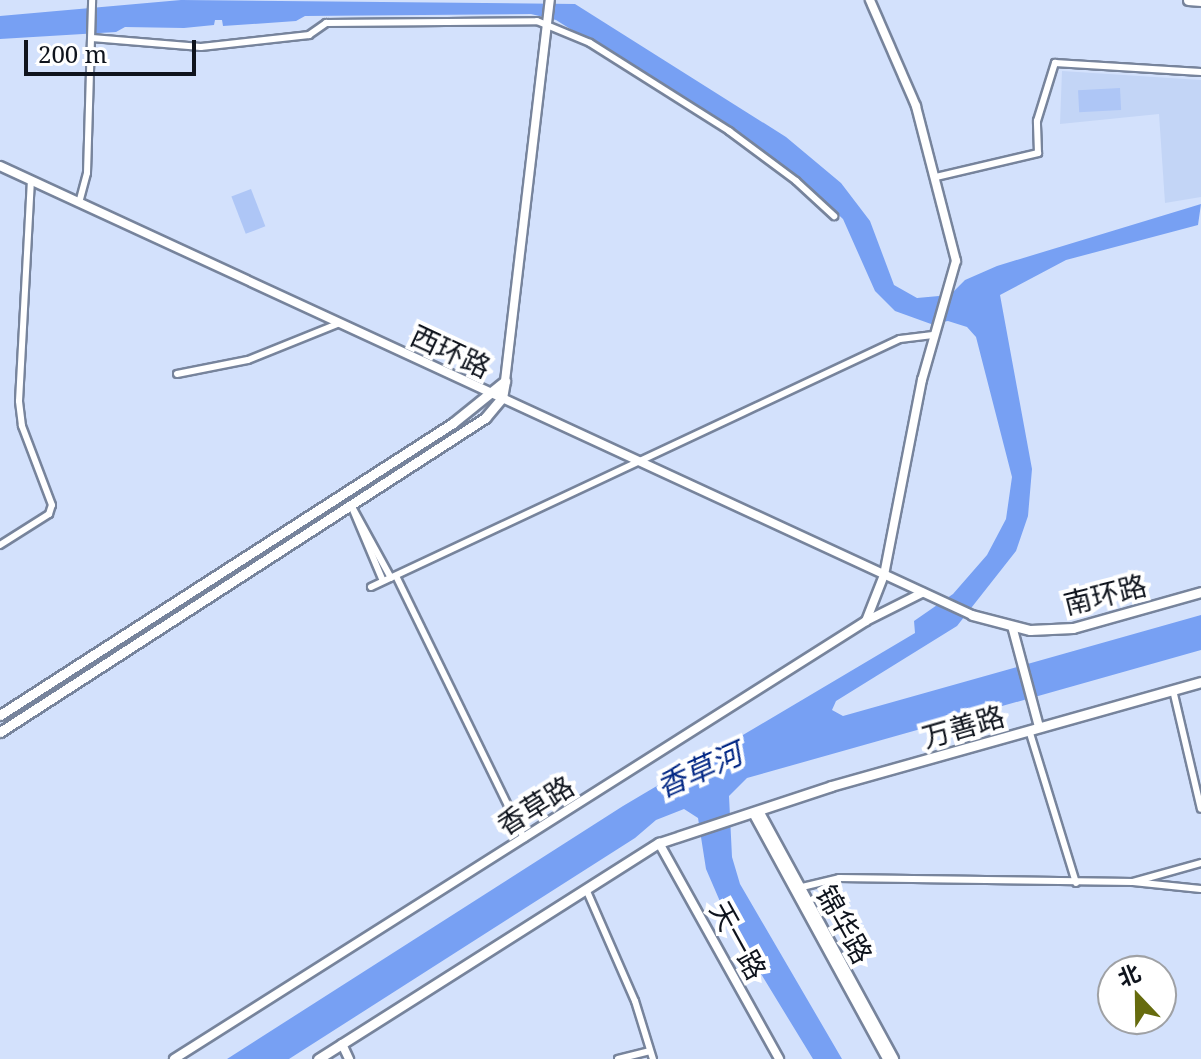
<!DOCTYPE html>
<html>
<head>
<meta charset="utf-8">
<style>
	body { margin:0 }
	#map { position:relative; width:1201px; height:1059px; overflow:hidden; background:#d3e1fc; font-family:"Noto Serif","Noto Sans SC",serif }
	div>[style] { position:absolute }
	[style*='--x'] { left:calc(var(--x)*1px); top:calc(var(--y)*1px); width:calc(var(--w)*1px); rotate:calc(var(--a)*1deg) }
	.built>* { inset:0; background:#c3d5f6 }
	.green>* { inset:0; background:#aec6f6; transform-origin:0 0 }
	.water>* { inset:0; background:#77a0f3 }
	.roads { filter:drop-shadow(2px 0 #77849c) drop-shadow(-2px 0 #77849c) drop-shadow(0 2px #77849c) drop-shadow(0 -2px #77849c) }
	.minor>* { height:6px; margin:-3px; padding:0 3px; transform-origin:3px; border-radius:3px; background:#fff }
	.tertiary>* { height:8px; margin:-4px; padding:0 4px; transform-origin:4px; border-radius:4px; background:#fff }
	.secondary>* { height:9px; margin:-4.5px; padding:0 4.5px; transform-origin:4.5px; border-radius:4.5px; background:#fff }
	span { translate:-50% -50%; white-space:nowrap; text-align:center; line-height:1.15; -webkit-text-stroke:8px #fff; paint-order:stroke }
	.street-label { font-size:28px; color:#0f141d }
	.water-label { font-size:30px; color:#032885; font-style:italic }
	.north { position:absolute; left:1097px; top:955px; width:80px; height:80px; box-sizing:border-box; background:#fff; border:2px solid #9fa1a5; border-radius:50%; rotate:338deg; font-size:22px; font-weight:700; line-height:32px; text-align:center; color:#0f141d }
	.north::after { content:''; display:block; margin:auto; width:28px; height:36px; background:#666b0e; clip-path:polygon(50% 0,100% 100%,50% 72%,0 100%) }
	.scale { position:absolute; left:24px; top:40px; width:172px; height:36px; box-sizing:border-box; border:4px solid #0f141d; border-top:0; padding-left:10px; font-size:24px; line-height:28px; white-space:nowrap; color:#0f141d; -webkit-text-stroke:6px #fff; paint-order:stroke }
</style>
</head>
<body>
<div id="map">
	<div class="built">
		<div style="clip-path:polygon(1062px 71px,1201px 80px,1201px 197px,1165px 203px,1159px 114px,1060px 124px)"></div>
	</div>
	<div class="green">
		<div style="left:1120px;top:88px;width:22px;height:42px;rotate:87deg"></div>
		<div style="left:251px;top:189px;width:40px;height:21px;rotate:69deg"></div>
	</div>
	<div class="water">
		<div style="clip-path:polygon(181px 0,575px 4px,786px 137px,841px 183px,870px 221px,894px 285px,917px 298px,950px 295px,965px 280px,997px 266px,1201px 204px,1198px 225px,1066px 260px,1000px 295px,1032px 469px,1028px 516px,1016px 551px,957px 626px,836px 701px,832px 710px,843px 716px,1201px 615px,1201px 650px,747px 778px,729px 796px,732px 857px,740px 884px,842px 1059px,813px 1059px,728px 920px,706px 869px,698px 818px,684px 809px,656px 820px,635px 838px,289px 1059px,227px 1059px,623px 806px,915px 633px,914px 621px,953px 594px,987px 555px,1006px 519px,1012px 477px,976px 337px,967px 327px,948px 321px,931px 324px,895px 311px,875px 291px,843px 219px,799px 178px,738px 134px,556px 20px,531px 14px,305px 16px,296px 21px,223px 26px,222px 20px,215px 20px,214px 25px,184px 28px,125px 27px,116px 32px,0 39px,0 16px)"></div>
	</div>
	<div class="roads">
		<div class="minor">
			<div style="--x:92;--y:38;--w:109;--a:4.7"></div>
			<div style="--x:201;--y:47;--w:109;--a:-6.3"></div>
			<div style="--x:309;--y:35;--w:21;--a:-35"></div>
			<div style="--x:326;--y:23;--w:211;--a:-0.5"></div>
			<div style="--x:537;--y:21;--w:57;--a:22.5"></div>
			<div style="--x:590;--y:43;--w:165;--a:32.3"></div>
			<div style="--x:729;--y:131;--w:84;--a:36.7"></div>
			<div style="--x:796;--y:181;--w:52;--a:42.6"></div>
			<div style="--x:936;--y:177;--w:105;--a:-13.2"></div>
			<div style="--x:1038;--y:153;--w:32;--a:-92"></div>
			<div style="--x:1037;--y:121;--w:61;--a:-72.8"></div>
			<div style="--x:1055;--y:63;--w:146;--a:3.5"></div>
			<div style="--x:79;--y:203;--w:31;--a:-75"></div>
			<div style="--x:87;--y:173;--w:173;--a:-88.3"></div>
			<div style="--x:177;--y:374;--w:72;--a:-11.2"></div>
			<div style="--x:248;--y:360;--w:99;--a:-21.9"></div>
			<div style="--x:351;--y:505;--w:83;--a:61.3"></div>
			<div style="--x:351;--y:505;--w:82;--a:67.2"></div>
			<div style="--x:0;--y:545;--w:58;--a:-32.3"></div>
			<div style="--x:49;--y:514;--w:9;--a:-72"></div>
			<div style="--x:52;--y:505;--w:85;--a:-110.8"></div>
			<div style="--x:22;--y:426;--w:25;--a:-97"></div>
			<div style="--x:19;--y:401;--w:220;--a:-86.9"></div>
			<div style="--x:396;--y:576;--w:292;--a:64"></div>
			<div style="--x:371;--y:587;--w:584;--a:-25.12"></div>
			<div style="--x:900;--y:339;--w:33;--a:-7"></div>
			<div style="--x:1173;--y:690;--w:122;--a:76.8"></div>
			<div style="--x:1029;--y:730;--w:160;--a:72.9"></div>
			<div style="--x:1133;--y:882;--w:68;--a:5.9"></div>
			<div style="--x:798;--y:888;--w:42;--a:-13.7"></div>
			<div style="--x:839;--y:878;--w:294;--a:0.8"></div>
			<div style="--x:1133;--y:882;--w:71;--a:-15.6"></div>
			<div style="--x:586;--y:889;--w:122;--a:66.4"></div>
			<div style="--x:635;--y:1001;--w:61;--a:72.8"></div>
			<div style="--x:618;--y:1059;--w:33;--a:-14"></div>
		</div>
		<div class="tertiary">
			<div style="--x:0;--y:166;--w:1071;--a:24.79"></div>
			<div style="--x:505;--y:381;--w:384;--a:-83.3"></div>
			<div style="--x:866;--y:621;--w:49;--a:-68.6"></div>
			<div style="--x:884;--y:575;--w:199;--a:-79"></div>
			<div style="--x:922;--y:380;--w:124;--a:-74.1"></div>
			<div style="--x:956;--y:261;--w:160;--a:-104.5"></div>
			<div style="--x:916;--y:106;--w:116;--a:-113.5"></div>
			<div style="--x:1012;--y:626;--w:105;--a:75"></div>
			<div style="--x:759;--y:811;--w:282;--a:61.4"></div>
			<div style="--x:753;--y:813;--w:280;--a:61.4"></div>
			<div style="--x:659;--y:843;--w:247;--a:60.9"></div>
			<div style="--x:342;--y:1044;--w:17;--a:65"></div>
			<div style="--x:174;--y:1059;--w:819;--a:-32.33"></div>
			<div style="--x:866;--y:621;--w:63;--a:-26.6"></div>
		</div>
		<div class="secondary">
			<div style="--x:1188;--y:0;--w:13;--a:4"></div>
			<div style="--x:972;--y:615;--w:60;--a:14.5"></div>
			<div style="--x:1030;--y:630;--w:43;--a:-2.7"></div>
			<div style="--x:1073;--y:628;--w:133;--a:-15.7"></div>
			<div style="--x:0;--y:715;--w:539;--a:-32.81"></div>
			<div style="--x:453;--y:423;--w:67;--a:-38.9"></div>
			<div style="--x:0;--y:732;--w:578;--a:-32.92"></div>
			<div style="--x:485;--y:418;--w:26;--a:-50"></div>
			<div style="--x:502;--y:398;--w:17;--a:-80"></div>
			<div style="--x:318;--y:1059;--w:404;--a:-32.4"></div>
			<div style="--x:659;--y:843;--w:181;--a:-18.3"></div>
			<div style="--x:831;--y:786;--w:384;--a:-15.7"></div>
		</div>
	</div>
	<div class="street-label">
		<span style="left:451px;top:351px;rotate:25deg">西环路</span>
		<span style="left:1105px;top:594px;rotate:-14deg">南环路</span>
		<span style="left:963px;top:726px;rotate:-16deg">万善路</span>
		<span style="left:535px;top:805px;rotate:-32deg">香草路</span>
		<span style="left:845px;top:924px;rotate:61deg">锦华路</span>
		<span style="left:739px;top:940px;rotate:61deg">天一路</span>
	</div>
	<div class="water-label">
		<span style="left:699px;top:770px;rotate:-24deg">香草河</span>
	</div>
	<div class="north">北</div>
	<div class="scale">200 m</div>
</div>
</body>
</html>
